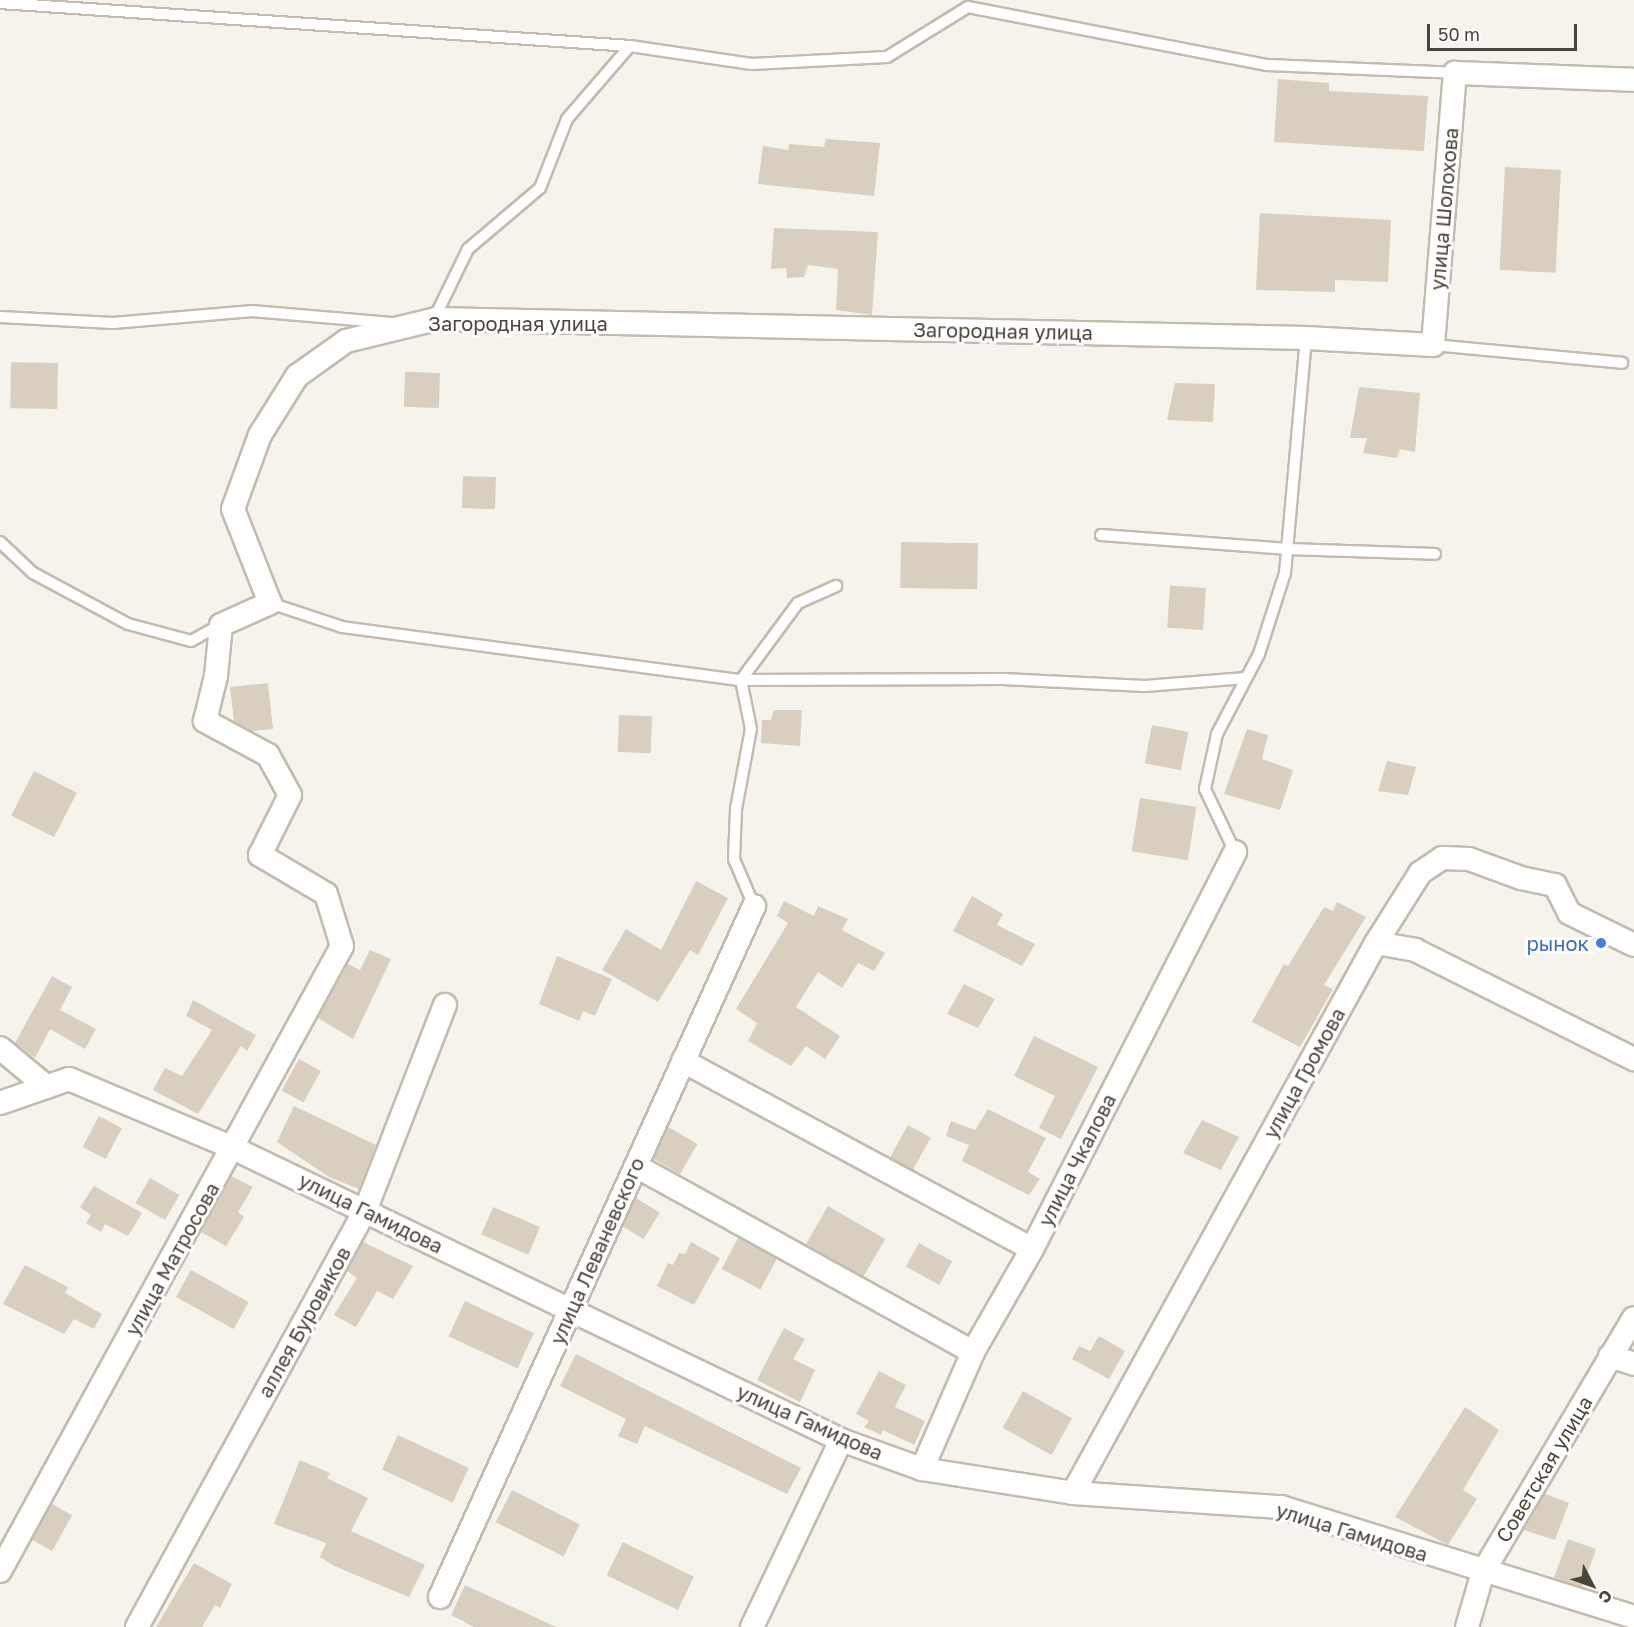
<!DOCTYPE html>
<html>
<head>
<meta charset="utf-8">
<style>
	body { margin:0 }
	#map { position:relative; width:1634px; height:1627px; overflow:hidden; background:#f6f3ec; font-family:"Golos Text",sans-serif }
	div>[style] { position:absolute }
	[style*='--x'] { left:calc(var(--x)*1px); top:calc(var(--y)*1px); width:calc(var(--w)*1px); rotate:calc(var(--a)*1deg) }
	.building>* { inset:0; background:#d8cfc1; transform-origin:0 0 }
	.roads { filter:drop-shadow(2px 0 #c2bbae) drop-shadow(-2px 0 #c2bbae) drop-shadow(0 2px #c2bbae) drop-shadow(0 -2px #c2bbae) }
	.lane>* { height:10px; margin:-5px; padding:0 5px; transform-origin:5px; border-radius:5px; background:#fff }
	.street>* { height:22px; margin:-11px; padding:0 11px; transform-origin:11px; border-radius:11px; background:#fff }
	.dots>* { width:16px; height:16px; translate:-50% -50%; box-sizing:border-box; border:3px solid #fff; border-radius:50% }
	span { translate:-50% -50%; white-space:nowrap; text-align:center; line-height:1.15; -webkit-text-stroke:6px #fff; paint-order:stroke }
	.street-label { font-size:20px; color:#4b4439 }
	.shop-label { font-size:20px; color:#366cbe }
	.right { translate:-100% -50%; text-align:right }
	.north { position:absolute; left:1562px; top:1555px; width:60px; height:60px; -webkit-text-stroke:4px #fff; paint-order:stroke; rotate:131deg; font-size:16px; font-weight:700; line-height:24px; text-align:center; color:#4b4439 }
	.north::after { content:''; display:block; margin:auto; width:21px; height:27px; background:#4b4439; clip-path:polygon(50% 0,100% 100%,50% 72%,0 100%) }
	.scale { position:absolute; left:1427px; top:24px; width:150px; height:27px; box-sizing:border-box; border:3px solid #4b4439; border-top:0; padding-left:8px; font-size:18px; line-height:21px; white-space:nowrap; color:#4b4439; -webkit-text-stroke:4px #fff; paint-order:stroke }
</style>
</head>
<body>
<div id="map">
	<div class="building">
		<div style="clip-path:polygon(1278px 79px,1329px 83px,1329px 91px,1428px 96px,1424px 151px,1274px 142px)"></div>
		<div style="clip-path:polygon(826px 139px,880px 143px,874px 196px,758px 184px,763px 146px,788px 150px,789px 144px,824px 147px)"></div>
		<div style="left:1505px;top:167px;width:56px;height:103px;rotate:3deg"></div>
		<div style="clip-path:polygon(1260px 213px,1391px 220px,1388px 282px,1335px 280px,1335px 292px,1256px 290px)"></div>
		<div style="clip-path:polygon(774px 228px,878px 232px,872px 315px,836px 310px,838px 269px,808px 265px,804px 277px,787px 278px,786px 268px,771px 269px)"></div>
		<div style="left:58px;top:363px;width:46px;height:47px;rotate:91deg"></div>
		<div style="left:440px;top:373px;width:35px;height:35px;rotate:92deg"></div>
		<div style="clip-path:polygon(1175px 383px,1215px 384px,1213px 422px,1167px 420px)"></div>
		<div style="clip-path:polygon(1359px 387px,1420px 393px,1415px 452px,1400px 449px,1397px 458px,1363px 453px,1367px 438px,1350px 438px)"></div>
		<div style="left:463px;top:476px;width:33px;height:32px;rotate:2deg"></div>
		<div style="left:901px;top:542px;width:77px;height:46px;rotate:1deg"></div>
		<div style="left:1206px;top:588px;width:42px;height:36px;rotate:94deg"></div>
		<div style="clip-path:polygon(268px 683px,273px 729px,252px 731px,234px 721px,230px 687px)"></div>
		<div style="clip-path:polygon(774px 710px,802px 710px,800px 746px,761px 743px,762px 720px,771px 720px)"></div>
		<div style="left:619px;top:715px;width:33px;height:37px;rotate:2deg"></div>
		<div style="left:1152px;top:725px;width:37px;height:39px;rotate:11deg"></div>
		<div style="clip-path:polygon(1247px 729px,1268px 735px,1262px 759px,1293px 770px,1280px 810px,1224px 794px)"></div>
		<div style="clip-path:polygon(1387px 761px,1416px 767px,1408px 795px,1378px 791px)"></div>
		<div style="left:34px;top:771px;width:48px;height:50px;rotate:27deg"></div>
		<div style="left:1140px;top:798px;width:57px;height:54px;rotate:9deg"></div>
		<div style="clip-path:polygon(696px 881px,728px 898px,698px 955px,690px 950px,658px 1002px,602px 970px,626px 929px,661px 950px)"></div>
		<div style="clip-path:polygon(972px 896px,1003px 914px,997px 925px,1035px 944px,1022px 966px,953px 931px)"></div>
		<div style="clip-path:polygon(784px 901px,814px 916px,818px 906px,848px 919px,842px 930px,885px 953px,874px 971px,858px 963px,842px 988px,818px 972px,796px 1007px,840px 1036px,825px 1059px,806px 1046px,791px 1066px,748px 1041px,757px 1023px,736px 1009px,788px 923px,777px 916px)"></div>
		<div style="clip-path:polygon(1337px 902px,1366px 917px,1324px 985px,1333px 989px,1300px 1047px,1252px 1022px,1284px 964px,1288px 966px,1324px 907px,1333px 911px)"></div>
		<div style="clip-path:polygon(370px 950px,391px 959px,353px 1039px,318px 1018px,348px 964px,360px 970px)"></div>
		<div style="clip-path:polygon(557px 956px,612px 979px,595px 1016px,583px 1011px,579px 1021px,539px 1004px)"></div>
		<div style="clip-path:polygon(52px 976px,72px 987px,60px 1010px,96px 1029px,85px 1049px,50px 1029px,35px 1058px,15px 1043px)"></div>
		<div style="clip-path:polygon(964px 984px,995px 999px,978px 1028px,947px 1014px)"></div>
		<div style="clip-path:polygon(193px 1000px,256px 1035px,247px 1051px,241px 1046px,198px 1114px,153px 1090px,165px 1068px,182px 1076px,212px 1030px,186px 1016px)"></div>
		<div style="clip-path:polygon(1034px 1036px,1098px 1067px,1061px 1139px,1039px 1128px,1055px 1096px,1014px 1076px)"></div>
		<div style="left:299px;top:1059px;width:25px;height:36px;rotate:29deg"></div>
		<div style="clip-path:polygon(294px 1106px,376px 1145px,359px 1189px,329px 1177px,277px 1142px)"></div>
		<div style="clip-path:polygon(988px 1109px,1046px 1138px,1028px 1172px,1040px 1179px,1029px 1195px,962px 1161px,969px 1145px,946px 1136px,951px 1121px,975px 1130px)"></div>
		<div style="left:99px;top:1116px;width:26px;height:35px;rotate:28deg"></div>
		<div style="clip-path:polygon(1202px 1120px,1239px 1137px,1221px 1170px,1183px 1153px)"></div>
		<div style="left:908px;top:1125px;width:26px;height:37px;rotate:29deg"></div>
		<div style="left:668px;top:1127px;width:34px;height:35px;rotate:30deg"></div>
		<div style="clip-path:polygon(231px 1176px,253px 1187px,238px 1212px,244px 1217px,226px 1246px,201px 1232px)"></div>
		<div style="left:150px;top:1178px;width:34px;height:29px;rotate:30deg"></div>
		<div style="clip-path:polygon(94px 1186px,142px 1213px,128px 1236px,105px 1224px,101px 1232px,86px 1223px,91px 1215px,80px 1207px)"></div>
		<div style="left:636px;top:1198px;width:28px;height:31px;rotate:32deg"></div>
		<div style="left:828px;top:1206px;width:66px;height:44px;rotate:30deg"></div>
		<div style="left:493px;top:1207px;width:51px;height:30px;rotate:23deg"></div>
		<div style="left:738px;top:1238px;width:44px;height:35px;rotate:28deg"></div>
		<div style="clip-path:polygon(363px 1242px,413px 1266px,393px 1299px,377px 1291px,356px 1327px,334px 1315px,357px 1278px,347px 1271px)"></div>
		<div style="clip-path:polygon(691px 1242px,720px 1258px,694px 1305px,657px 1286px,668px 1263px,673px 1265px,679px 1253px,685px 1254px)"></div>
		<div style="left:919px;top:1243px;width:38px;height:27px;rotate:29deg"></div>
		<div style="clip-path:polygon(25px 1265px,68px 1287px,65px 1293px,102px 1314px,94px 1329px,74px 1319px,64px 1334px,3px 1304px)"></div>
		<div style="left:191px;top:1270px;width:66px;height:31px;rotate:29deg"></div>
		<div style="left:465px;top:1301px;width:76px;height:39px;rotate:25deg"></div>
		<div style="clip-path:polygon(784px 1328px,805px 1339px,793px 1359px,815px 1370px,800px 1402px,757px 1380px)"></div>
		<div style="clip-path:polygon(1099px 1336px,1125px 1351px,1109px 1379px,1072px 1359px,1079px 1346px,1090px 1351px)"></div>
		<div style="clip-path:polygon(576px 1354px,801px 1468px,787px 1494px,645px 1426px,637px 1444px,618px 1436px,626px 1419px,560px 1386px)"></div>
		<div style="clip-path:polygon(879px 1371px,906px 1385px,895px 1407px,925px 1421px,914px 1445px,883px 1430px,881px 1435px,864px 1427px,869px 1421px,856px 1414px)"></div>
		<div style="left:1023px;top:1391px;width:56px;height:42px;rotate:29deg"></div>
		<div style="clip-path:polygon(1465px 1407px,1499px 1430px,1463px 1490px,1477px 1499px,1448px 1545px,1395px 1517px)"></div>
		<div style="left:398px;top:1435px;width:78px;height:38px;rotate:25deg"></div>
		<div style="clip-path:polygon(300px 1460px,330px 1473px,327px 1478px,368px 1498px,351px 1531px,425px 1565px,409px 1597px,334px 1566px,320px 1557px,326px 1543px,274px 1524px)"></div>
		<div style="left:512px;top:1490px;width:76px;height:36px;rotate:27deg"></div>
		<div style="clip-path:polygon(1545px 1494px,1569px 1503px,1555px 1540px,1524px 1530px)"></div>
		<div style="left:52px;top:1504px;width:23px;height:41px;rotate:29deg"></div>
		<div style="left:1568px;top:1539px;width:30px;height:41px;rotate:20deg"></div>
		<div style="left:623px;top:1542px;width:79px;height:37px;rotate:26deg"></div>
		<div style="clip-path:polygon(194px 1563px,232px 1584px,220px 1608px,215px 1605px,202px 1627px,156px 1627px)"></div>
		<div style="clip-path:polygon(465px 1585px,556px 1627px,474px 1627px,451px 1615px)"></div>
	</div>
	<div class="roads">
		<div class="lane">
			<div style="--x:0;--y:3;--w:631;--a:3.9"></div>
			<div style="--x:630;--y:46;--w:123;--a:8.4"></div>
			<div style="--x:752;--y:64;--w:135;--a:-3"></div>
			<div style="--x:887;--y:57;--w:95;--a:-31.7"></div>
			<div style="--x:968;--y:7;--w:305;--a:11"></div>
			<div style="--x:1267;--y:65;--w:188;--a:2.4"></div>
			<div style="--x:0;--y:317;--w:113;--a:3"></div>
			<div style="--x:113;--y:323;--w:140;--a:-4.9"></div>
			<div style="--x:252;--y:311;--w:140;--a:4.9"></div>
			<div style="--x:434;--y:319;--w:78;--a:-64.1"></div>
			<div style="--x:468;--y:249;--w:94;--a:-40.3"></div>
			<div style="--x:540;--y:188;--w:74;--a:-68.6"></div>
			<div style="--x:567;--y:119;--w:96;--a:-49.2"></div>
			<div style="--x:1433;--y:345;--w:190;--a:5.4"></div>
			<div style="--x:1101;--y:535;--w:188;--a:4.3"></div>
			<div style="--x:1288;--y:549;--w:147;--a:1.9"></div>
			<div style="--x:0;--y:542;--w:45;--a:43.2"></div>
			<div style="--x:33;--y:573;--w:108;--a:28.2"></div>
			<div style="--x:128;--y:624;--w:65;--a:15.1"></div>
			<div style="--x:191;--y:641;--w:33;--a:-29"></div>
			<div style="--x:270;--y:603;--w:76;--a:18.4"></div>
			<div style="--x:342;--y:627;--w:403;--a:7.6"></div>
			<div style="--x:741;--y:680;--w:262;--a:-0.2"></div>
			<div style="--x:1003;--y:679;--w:142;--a:2.8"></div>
			<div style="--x:1145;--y:686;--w:101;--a:-4.5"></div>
			<div style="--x:1235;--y:852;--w:70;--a:-115.5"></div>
			<div style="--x:1205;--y:789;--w:56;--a:-77.7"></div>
			<div style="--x:1217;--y:734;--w:90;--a:-62.3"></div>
			<div style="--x:1259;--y:654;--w:85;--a:-72.2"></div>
			<div style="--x:1285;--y:573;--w:236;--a:-84.9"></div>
			<div style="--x:754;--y:906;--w:51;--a:-113.1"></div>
			<div style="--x:734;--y:859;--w:50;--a:-87.7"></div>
			<div style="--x:736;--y:809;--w:81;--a:-79.4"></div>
			<div style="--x:751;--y:729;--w:50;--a:-101.5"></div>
			<div style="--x:741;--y:680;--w:96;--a:-53.5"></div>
			<div style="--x:798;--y:603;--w:42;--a:-24.1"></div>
		</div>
		<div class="street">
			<div style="--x:1376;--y:943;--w:40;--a:10"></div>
			<div style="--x:1415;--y:950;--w:245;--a:26.5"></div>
			<div style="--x:0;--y:1048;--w:61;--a:39.7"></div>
			<div style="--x:683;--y:1061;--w:396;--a:28.3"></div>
			<div style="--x:0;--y:1103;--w:73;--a:-19.2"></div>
			<div style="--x:69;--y:1079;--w:178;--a:22.8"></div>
			<div style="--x:233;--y:1148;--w:674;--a:25.65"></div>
			<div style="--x:841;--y:1440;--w:86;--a:19.7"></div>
			<div style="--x:922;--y:1469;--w:153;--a:9"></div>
			<div style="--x:1073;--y:1493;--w:208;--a:3.9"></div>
			<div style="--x:1281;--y:1507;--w:370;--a:17.3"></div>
			<div style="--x:636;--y:1166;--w:385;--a:28.9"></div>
			<div style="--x:1610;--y:1356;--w:25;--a:18"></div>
			<div style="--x:922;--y:1469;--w:128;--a:-66.4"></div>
			<div style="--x:973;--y:1352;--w:119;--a:-60.2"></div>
			<div style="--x:1032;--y:1249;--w:446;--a:-62.9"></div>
			<div style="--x:1073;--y:1493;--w:628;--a:-61.15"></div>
			<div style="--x:1376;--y:943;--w:83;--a:-57.8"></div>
			<div style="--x:1420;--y:873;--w:27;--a:-34"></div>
			<div style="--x:1442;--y:858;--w:27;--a:2"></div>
			<div style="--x:1469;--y:859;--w:55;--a:20.1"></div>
			<div style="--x:1521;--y:878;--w:35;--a:12"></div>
			<div style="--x:1555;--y:885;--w:31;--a:63"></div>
			<div style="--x:1569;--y:913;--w:72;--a:26.2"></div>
			<div style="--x:0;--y:1571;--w:712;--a:-61.31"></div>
			<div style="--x:342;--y:946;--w:54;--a:-107.1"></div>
			<div style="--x:326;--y:894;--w:77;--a:-149.4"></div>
			<div style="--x:260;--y:855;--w:67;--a:-63.4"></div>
			<div style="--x:290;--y:795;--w:46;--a:-118.8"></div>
			<div style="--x:268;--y:755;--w:72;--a:-151.6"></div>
			<div style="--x:205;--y:721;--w:46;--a:-76.3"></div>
			<div style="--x:216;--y:676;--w:51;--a:-84.4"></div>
			<div style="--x:221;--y:625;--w:54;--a:-24.2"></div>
			<div style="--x:270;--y:603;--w:101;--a:-111.5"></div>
			<div style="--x:233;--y:509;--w:79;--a:-70"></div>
			<div style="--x:260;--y:435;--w:70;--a:-57.9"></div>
			<div style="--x:297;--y:376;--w:60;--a:-35.5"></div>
			<div style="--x:346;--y:341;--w:93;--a:-13.7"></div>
			<div style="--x:436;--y:319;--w:870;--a:1.25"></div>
			<div style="--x:1306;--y:338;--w:127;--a:3.2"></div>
			<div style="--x:1433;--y:345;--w:273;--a:-85.4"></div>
			<div style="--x:1455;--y:73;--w:179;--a:2.2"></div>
			<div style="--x:440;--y:1597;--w:759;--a:-65.56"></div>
			<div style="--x:137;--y:1627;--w:474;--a:-61.3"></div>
			<div style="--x:365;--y:1211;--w:221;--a:-68.8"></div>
			<div style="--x:752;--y:1627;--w:207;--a:-64.5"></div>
			<div style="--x:1467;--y:1627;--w:57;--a:-73.8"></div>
			<div style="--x:1483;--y:1572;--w:295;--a:-59.3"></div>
		</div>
	</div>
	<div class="dots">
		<div style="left:1601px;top:943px;background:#3f7fe0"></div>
	</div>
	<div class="street-label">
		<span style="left:1444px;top:209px;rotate:-85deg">улица Шолохова</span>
		<span style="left:518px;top:323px">Загородная улица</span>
		<span style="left:1003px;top:331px;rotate:1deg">Загородная улица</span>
		<span style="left:1304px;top:1073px;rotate:-61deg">улица Громова</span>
		<span style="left:1077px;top:1160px;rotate:-63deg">улица Чкалова</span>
		<span style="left:371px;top:1213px;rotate:26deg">улица Гамидова</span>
		<span style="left:597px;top:1251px;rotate:-66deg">улица Леваневского</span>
		<span style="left:172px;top:1259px;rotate:-61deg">улица Матросова</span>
		<span style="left:304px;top:1322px;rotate:-61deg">аллея Буровиков</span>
		<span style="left:810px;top:1422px;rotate:24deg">улица Гамидова</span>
		<span style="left:1544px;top:1469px;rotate:-59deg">Советская улица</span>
		<span style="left:1352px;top:1532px;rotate:17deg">улица Гамидова</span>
	</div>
	<div class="shop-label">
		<span class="right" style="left:1589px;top:943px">рынок</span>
	</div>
	<div class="north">С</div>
	<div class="scale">50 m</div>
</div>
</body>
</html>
